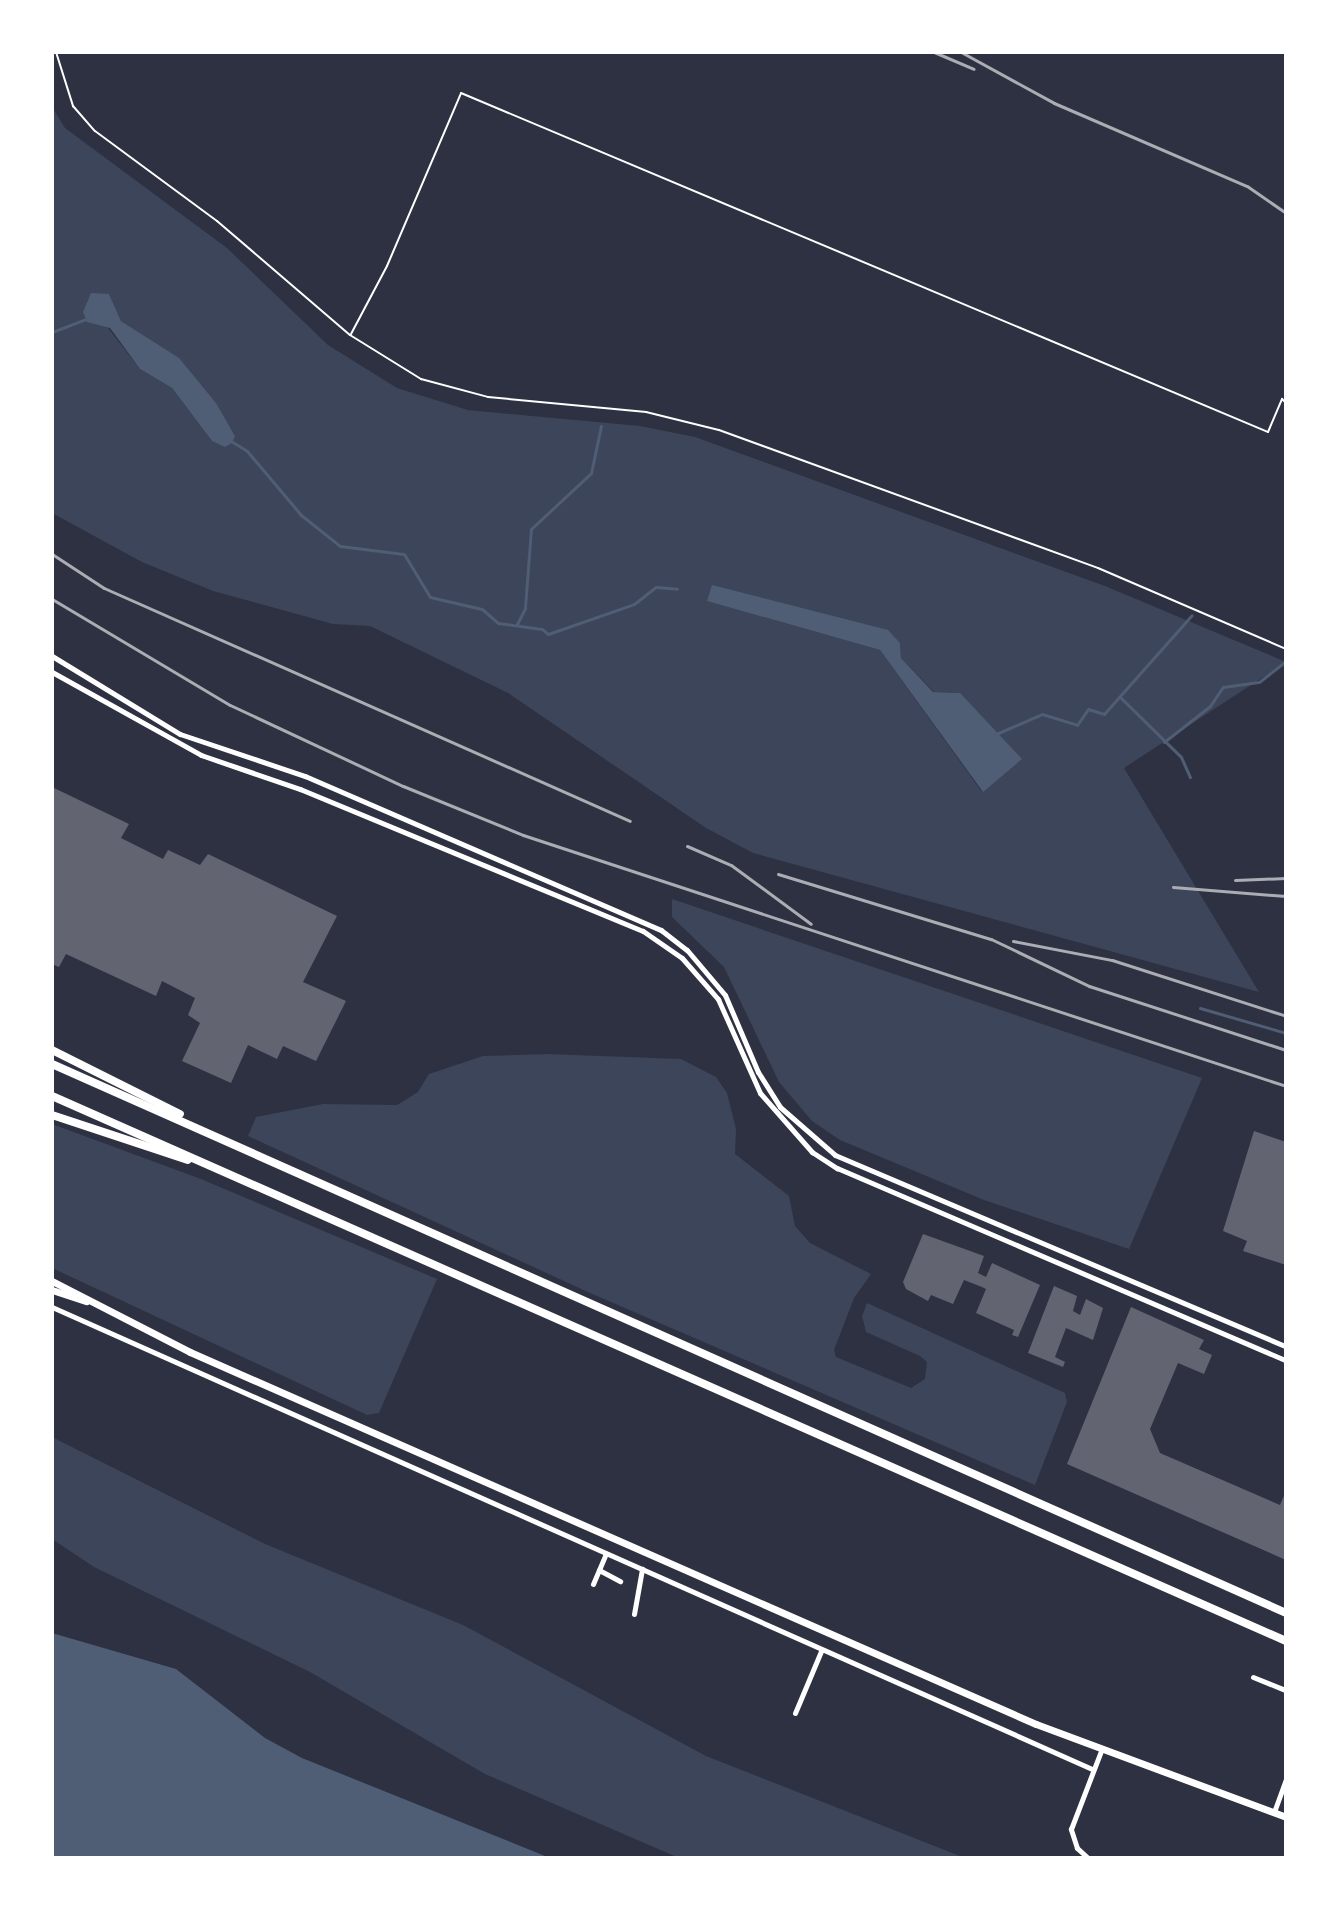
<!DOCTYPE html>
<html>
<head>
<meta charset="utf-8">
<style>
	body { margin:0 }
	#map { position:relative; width:1338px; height:1910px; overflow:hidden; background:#2d3142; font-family:Roboto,sans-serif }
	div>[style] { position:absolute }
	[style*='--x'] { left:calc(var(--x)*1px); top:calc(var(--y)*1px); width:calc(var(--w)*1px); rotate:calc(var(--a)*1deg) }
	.green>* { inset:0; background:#3c4559 }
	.water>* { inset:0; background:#4f5d75 }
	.stream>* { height:3px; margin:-1.5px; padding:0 1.5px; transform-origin:1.5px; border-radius:1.5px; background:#4f5d75 }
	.building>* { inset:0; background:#626471 }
	.service>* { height:2px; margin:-1px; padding:0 1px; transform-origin:1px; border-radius:1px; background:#fff }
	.minor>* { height:5px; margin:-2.5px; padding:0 2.5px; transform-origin:2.5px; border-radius:2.5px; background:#fff }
	.primary>* { height:7px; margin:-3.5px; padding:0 3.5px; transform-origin:3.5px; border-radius:3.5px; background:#fff }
	.motorway>* { height:8px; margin:-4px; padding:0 4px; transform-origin:4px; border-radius:4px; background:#fff }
	.rail>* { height:3px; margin:-1.5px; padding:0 1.5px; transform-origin:1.5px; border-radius:1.5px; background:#abadb3 }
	span { translate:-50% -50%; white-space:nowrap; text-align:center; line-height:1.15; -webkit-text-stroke:8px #fff; paint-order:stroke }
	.frame { position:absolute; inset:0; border:54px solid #fff; pointer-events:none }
</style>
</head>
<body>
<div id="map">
	<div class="green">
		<div style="clip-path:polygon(evenodd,52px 107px,65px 128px,227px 248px,328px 345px,397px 388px,468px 410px,640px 426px,695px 437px,1105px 586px,1286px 662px,1124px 768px,1259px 992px,753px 853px,706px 828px,508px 693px,370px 626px,333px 624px,213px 591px,142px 562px,52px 513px,52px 107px,109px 294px,121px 321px,179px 359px,235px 435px,212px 441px,172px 388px,140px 369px,87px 301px,109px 294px,52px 107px,708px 601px,900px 643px,901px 658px,934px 692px,960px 693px,982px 792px,880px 650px,708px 601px)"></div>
		<div style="clip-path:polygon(672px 899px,1202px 1078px,1129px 1249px,984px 1200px,840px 1140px,812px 1121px,779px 1082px,724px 967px,672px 917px)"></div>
		<div style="clip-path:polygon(547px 1054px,681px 1059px,716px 1077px,727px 1093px,736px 1129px,735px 1154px,789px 1196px,795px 1226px,810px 1243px,871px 1274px,854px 1298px,834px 1350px,836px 1357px,911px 1388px,925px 1379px,927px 1362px,920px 1356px,866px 1332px,862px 1316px,867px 1303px,1065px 1393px,1067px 1402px,1035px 1485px,590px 1293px,248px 1136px,256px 1117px,323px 1104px,397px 1105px,418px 1092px,429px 1074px,483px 1056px)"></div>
		<div style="clip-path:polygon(52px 1124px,201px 1179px,437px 1279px,379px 1413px,367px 1415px,52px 1268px)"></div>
		<div style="clip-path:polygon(52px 1437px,265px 1544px,463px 1625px,706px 1756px,965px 1858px,679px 1858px,485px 1774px,310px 1672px,94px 1567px,52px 1539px)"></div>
	</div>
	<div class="water">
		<div style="clip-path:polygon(91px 293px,109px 294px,121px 321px,179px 358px,216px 403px,235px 436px,232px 443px,225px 447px,212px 441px,172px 388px,140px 369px,110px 328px,87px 322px,83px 312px)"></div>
		<div style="clip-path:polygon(712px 585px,888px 630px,900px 643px,901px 658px,933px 692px,960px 693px,1022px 759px,983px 792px,880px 650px,707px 601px)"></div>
		<div style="clip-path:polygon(52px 1633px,176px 1669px,265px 1738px,302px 1758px,550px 1858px,52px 1858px)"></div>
	</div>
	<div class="stream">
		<div style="--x:52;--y:332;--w:36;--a:-21"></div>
		<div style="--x:231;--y:441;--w:19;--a:32"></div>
		<div style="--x:247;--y:451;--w:84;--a:49.8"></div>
		<div style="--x:301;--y:515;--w:50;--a:38.5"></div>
		<div style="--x:340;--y:546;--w:64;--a:7.1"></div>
		<div style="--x:404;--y:554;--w:50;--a:58.8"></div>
		<div style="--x:430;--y:597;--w:53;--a:13"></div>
		<div style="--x:482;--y:609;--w:21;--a:41"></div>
		<div style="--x:498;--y:623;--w:44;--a:7.8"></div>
		<div style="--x:542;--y:629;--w:8;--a:40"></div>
		<div style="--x:548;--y:634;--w:91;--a:-19.2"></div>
		<div style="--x:634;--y:604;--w:28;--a:-38"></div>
		<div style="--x:656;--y:587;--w:21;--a:5"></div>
		<div style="--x:517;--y:624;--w:18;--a:-63"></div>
		<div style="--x:525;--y:608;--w:79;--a:-85.7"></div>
		<div style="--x:531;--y:529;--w:82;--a:-43"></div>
		<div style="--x:591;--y:473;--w:48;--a:-78"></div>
		<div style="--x:1121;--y:698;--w:84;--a:44.5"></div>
		<div style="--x:1181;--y:757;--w:22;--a:66"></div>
		<div style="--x:996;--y:734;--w:50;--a:-23.5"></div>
		<div style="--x:1042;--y:714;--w:37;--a:17"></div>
		<div style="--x:1077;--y:725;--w:19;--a:-55"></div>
		<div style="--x:1088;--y:709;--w:17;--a:17"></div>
		<div style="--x:1104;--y:714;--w:132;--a:-48.4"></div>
		<div style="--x:1164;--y:742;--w:58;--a:-38"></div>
		<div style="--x:1210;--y:706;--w:23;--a:-56"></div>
		<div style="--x:1223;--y:687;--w:36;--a:-8"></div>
		<div style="--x:1259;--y:682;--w:34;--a:-38"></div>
		<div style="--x:1200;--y:1008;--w:90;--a:16.2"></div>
	</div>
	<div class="building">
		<div style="clip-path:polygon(52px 787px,129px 824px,121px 838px,163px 859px,168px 850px,200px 865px,208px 854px,337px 916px,303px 982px,346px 1001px,316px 1061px,283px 1046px,277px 1059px,248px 1045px,231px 1083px,182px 1061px,200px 1023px,188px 1015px,195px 998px,162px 981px,156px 996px,66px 954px,59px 967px,52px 964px)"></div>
		<div style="clip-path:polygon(1254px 1131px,1286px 1142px,1286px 1265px,1243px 1251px,1247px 1241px,1223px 1231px)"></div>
		<div style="clip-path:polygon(923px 1234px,984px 1256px,978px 1273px,986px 1277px,992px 1263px,1040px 1285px,1018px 1337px,1012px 1335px,1014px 1330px,976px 1313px,986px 1289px,982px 1287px,964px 1280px,953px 1304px,931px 1295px,928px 1301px,906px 1289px,903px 1282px)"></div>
		<div style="clip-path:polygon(1054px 1286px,1077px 1296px,1073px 1311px,1080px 1315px,1086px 1299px,1103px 1308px,1093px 1340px,1066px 1328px,1055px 1357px,1065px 1362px,1063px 1367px,1028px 1353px)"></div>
		<div style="clip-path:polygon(1131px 1307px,1204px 1340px,1199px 1349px,1212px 1355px,1204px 1374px,1178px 1363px,1150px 1429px,1160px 1453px,1280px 1505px,1286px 1491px,1286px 1560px,1067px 1464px)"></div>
	</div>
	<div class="service">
		<div style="--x:56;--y:52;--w:57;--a:72.5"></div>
		<div style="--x:73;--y:106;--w:33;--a:49"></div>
		<div style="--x:95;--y:131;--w:152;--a:36.4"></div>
		<div style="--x:217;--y:221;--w:175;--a:40.6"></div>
		<div style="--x:350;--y:335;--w:84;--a:31.8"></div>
		<div style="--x:421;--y:379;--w:69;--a:15"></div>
		<div style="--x:488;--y:397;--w:159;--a:5.4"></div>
		<div style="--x:646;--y:412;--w:75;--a:13.9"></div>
		<div style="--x:719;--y:430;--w:403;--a:20"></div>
		<div style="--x:1098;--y:568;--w:205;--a:23.3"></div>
		<div style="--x:351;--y:334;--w:77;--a:-62.1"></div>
		<div style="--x:387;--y:266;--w:188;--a:-66.8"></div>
		<div style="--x:461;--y:93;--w:875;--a:22.79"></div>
		<div style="--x:1268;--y:432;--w:36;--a:-67"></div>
		<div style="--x:1282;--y:399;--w:6;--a:45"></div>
	</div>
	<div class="minor">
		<div style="--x:52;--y:656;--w:150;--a:31.4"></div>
		<div style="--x:180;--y:734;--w:132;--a:18.6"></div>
		<div style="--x:305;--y:776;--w:388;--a:23.4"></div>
		<div style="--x:661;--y:930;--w:33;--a:38"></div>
		<div style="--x:687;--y:950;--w:59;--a:49.8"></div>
		<div style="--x:725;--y:995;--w:84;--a:66.8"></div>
		<div style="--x:758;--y:1072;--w:41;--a:57.8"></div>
		<div style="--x:780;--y:1107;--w:73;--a:41.1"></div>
		<div style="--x:835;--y:1155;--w:490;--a:23"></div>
		<div style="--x:52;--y:672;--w:171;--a:29.1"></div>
		<div style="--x:201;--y:755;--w:105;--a:19"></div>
		<div style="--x:300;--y:789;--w:371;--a:22.5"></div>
		<div style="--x:643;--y:931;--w:47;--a:34.7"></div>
		<div style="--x:682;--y:958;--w:55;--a:48.7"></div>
		<div style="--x:718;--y:999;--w:103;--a:65.9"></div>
		<div style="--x:760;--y:1093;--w:79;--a:48.6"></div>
		<div style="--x:812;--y:1152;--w:30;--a:33"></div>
		<div style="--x:837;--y:1168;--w:488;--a:23.2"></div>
		<div style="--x:52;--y:1307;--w:1138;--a:23.95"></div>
		<div style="--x:599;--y:1570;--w:24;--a:28"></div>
		<div style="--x:593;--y:1584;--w:33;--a:-67"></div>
		<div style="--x:634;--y:1614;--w:46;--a:-79.9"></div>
		<div style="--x:1253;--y:1677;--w:35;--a:22"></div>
		<div style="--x:795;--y:1713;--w:67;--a:-67.2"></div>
		<div style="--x:1274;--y:1812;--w:35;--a:-70"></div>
		<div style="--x:1088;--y:1858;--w:15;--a:-138"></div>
		<div style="--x:1077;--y:1848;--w:20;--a:-108"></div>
		<div style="--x:1071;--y:1829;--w:84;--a:-69"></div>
	</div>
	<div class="primary">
		<div style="--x:52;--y:1281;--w:155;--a:27.2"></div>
		<div style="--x:190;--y:1352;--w:924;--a:23.74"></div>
		<div style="--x:1036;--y:1724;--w:267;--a:20.4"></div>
		<div style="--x:52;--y:1290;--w:36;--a:18"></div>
	</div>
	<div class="motorway">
		<div style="--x:52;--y:1050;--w:143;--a:26.6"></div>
		<div style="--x:52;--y:1064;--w:1351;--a:23.98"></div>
		<div style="--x:52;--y:1096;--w:1349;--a:23.83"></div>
		<div style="--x:52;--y:1115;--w:143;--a:18.3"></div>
	</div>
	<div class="rail">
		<div style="--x:934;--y:52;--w:43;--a:23"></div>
		<div style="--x:961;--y:52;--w:106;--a:28.7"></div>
		<div style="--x:1054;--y:103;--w:210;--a:23.3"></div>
		<div style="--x:1247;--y:186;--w:47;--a:34.7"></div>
		<div style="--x:52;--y:554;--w:62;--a:33.2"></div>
		<div style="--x:104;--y:588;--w:575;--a:23.89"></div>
		<div style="--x:52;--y:599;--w:207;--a:30.8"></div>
		<div style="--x:230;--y:705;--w:191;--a:25.1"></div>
		<div style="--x:403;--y:786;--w:130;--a:22.2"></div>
		<div style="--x:523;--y:835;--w:803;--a:18.21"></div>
		<div style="--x:687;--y:846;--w:48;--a:23.4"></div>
		<div style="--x:731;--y:865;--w:99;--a:36.4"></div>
		<div style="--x:778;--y:874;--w:223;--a:17"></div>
		<div style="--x:991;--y:939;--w:109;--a:25.6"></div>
		<div style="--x:1089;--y:986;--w:207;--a:18"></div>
		<div style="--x:1235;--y:880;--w:51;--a:-2.2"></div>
		<div style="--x:1173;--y:887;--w:113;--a:4.6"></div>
		<div style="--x:1013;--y:941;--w:101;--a:10.9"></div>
		<div style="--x:1112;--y:960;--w:183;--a:17.8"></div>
	</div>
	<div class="frame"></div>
</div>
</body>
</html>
